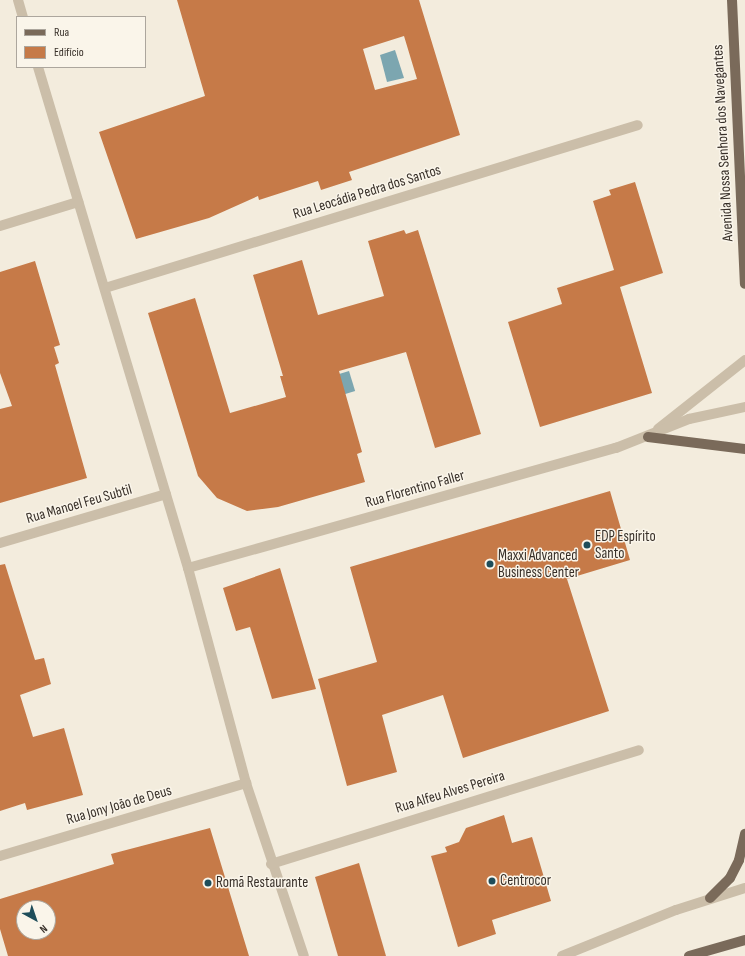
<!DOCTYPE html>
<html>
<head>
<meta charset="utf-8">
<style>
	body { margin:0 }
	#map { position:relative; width:745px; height:956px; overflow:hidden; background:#f3ecdd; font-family:"Sofia Sans Condensed",sans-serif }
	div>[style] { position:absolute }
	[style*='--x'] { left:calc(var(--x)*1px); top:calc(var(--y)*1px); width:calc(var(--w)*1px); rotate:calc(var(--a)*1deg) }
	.water>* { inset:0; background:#7ca6b0; transform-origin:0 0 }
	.building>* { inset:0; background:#c67a48 }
	.minor>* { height:10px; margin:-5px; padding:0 5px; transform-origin:5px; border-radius:5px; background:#cbbea9 }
	.major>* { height:10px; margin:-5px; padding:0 5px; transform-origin:5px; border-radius:5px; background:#7a6a5a }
	.dots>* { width:11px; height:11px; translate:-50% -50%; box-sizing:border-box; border:2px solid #faf5ea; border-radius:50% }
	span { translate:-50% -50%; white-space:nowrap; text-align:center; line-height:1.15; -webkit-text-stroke:3px #faf5ea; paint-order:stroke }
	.street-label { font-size:15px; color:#383029 }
	.poi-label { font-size:15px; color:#383029 }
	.left { translate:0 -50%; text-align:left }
	.legend { position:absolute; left:16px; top:16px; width:130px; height:52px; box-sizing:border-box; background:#faf5ea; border:1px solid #aca69d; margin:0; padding:5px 7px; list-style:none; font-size:12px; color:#383029 }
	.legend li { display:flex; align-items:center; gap:8px; height:20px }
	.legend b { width:20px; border:1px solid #aca69d }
	.north { position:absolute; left:16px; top:900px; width:40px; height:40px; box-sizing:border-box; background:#faf5ea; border:1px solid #aca69d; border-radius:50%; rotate:140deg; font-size:11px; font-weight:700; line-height:16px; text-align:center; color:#383029 }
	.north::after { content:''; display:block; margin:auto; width:14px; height:18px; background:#1e4d5a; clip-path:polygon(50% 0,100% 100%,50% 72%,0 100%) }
</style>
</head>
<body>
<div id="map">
	<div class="water">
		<div style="clip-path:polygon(395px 50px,404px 78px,387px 82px,380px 55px)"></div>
		<div style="left:349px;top:371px;width:21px;height:60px;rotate:73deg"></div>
	</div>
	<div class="building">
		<div style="clip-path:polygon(evenodd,177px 0,419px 0,460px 135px,349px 172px,352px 180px,321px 190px,318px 181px,259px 200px,258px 196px,209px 218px,136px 239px,99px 132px,205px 96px,177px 0,404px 36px,417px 79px,375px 90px,363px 49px,404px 36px)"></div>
		<div style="clip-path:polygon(635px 182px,663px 273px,620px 287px,652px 393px,540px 427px,508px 322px,562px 304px,557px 288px,614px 270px,593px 201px,611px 195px,609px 190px)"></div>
		<div style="clip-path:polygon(404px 230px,406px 234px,418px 230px,481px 434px,435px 448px,406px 352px,339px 371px,362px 452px,357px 454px,365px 482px,278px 507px,247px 511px,217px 498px,198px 476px,148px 313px,195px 298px,230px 413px,286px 397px,280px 376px,283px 376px,253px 275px,302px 260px,318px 315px,384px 296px,368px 241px)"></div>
		<div style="clip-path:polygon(35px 261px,60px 345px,54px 347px,59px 363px,55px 365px,87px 478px,0 503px,0 409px,12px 406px,0 373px,0 272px)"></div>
		<div style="clip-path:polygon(610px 491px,630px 560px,567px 579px,609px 711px,463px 758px,443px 695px,382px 715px,397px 772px,347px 786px,318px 679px,377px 662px,350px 567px)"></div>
		<div style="clip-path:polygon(5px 564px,35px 660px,44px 658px,51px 684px,20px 695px,33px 737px,64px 728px,83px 795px,27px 810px,25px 803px,0 811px,0 565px)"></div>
		<div style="clip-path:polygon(280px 568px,316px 689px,272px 699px,250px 627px,236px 631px,223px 588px)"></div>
		<div style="clip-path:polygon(504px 815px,512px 843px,532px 837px,551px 901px,492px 920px,496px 934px,458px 947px,431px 856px,447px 852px,445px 847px,459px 842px,466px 828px)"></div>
		<div style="clip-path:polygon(evenodd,210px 828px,249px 956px,8px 956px,0 929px,0 899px,114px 864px,111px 854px,210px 828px,24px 908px,48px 908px,48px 932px,24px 932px,24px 908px)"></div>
		<div style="clip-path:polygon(359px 863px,386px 956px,338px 956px,315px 877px)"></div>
	</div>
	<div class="minor">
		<div style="--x:18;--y:0;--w:18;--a:74"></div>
		<div style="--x:38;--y:67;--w:523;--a:73.33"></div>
		<div style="--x:188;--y:568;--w:223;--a:74.9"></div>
		<div style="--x:246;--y:783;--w:182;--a:71.5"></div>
		<div style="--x:0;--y:226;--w:82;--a:-17.1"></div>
		<div style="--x:105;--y:288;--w:557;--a:-17"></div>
		<div style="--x:658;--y:429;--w:111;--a:-38.4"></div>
		<div style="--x:0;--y:543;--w:173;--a:-16.4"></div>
		<div style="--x:188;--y:568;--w:445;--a:-15.7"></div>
		<div style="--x:616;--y:448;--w:79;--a:-21.7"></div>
		<div style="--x:689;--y:419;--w:57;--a:-12.1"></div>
		<div style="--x:0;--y:856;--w:257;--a:-16.5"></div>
		<div style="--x:271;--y:864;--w:385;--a:-17.2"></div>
		<div style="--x:562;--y:956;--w:123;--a:-22"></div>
		<div style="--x:676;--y:910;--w:72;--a:-17.7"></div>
	</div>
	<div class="major">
		<div style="--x:732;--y:0;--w:284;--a:87.4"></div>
		<div style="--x:648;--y:437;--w:98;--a:7.1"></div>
		<div style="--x:710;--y:898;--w:28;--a:-45"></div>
		<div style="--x:730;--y:878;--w:20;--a:-63"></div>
		<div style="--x:739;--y:860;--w:27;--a:-77"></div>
		<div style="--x:689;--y:956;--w:58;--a:-15.9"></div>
	</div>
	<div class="dots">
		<div style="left:587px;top:545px;background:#1e4d5a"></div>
		<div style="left:490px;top:564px;background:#1e4d5a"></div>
		<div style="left:492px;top:881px;background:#1e4d5a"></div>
		<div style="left:208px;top:883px;background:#1e4d5a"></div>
	</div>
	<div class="street-label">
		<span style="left:723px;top:143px;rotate:-93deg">Avenida Nossa Senhora dos Navegantes</span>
		<span style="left:367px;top:192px;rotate:-17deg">Rua Leocádia Pedra dos Santos</span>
		<span style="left:415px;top:489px;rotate:-16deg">Rua Florentino Faller</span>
		<span style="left:79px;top:504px;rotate:-16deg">Rua Manoel Feu Subtil</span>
		<span style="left:450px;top:792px;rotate:-17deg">Rua Alfeu Alves Pereira</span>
		<span style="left:119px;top:805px;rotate:-16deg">Rua Jony João de Deus</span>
	</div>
	<div class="poi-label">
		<span class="left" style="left:595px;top:545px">EDP Espírito<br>Santo</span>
		<span class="left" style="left:498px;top:564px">Maxxi Advanced<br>Business Center</span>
		<span class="left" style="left:500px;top:881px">Centrocor</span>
		<span class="left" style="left:216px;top:883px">Romã Restaurante</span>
	</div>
	<ul class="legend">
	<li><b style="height:5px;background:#7a6a5a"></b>Rua</li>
	<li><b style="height:11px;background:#c67a48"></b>Edifício</li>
	</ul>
	<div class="north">N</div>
</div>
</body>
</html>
